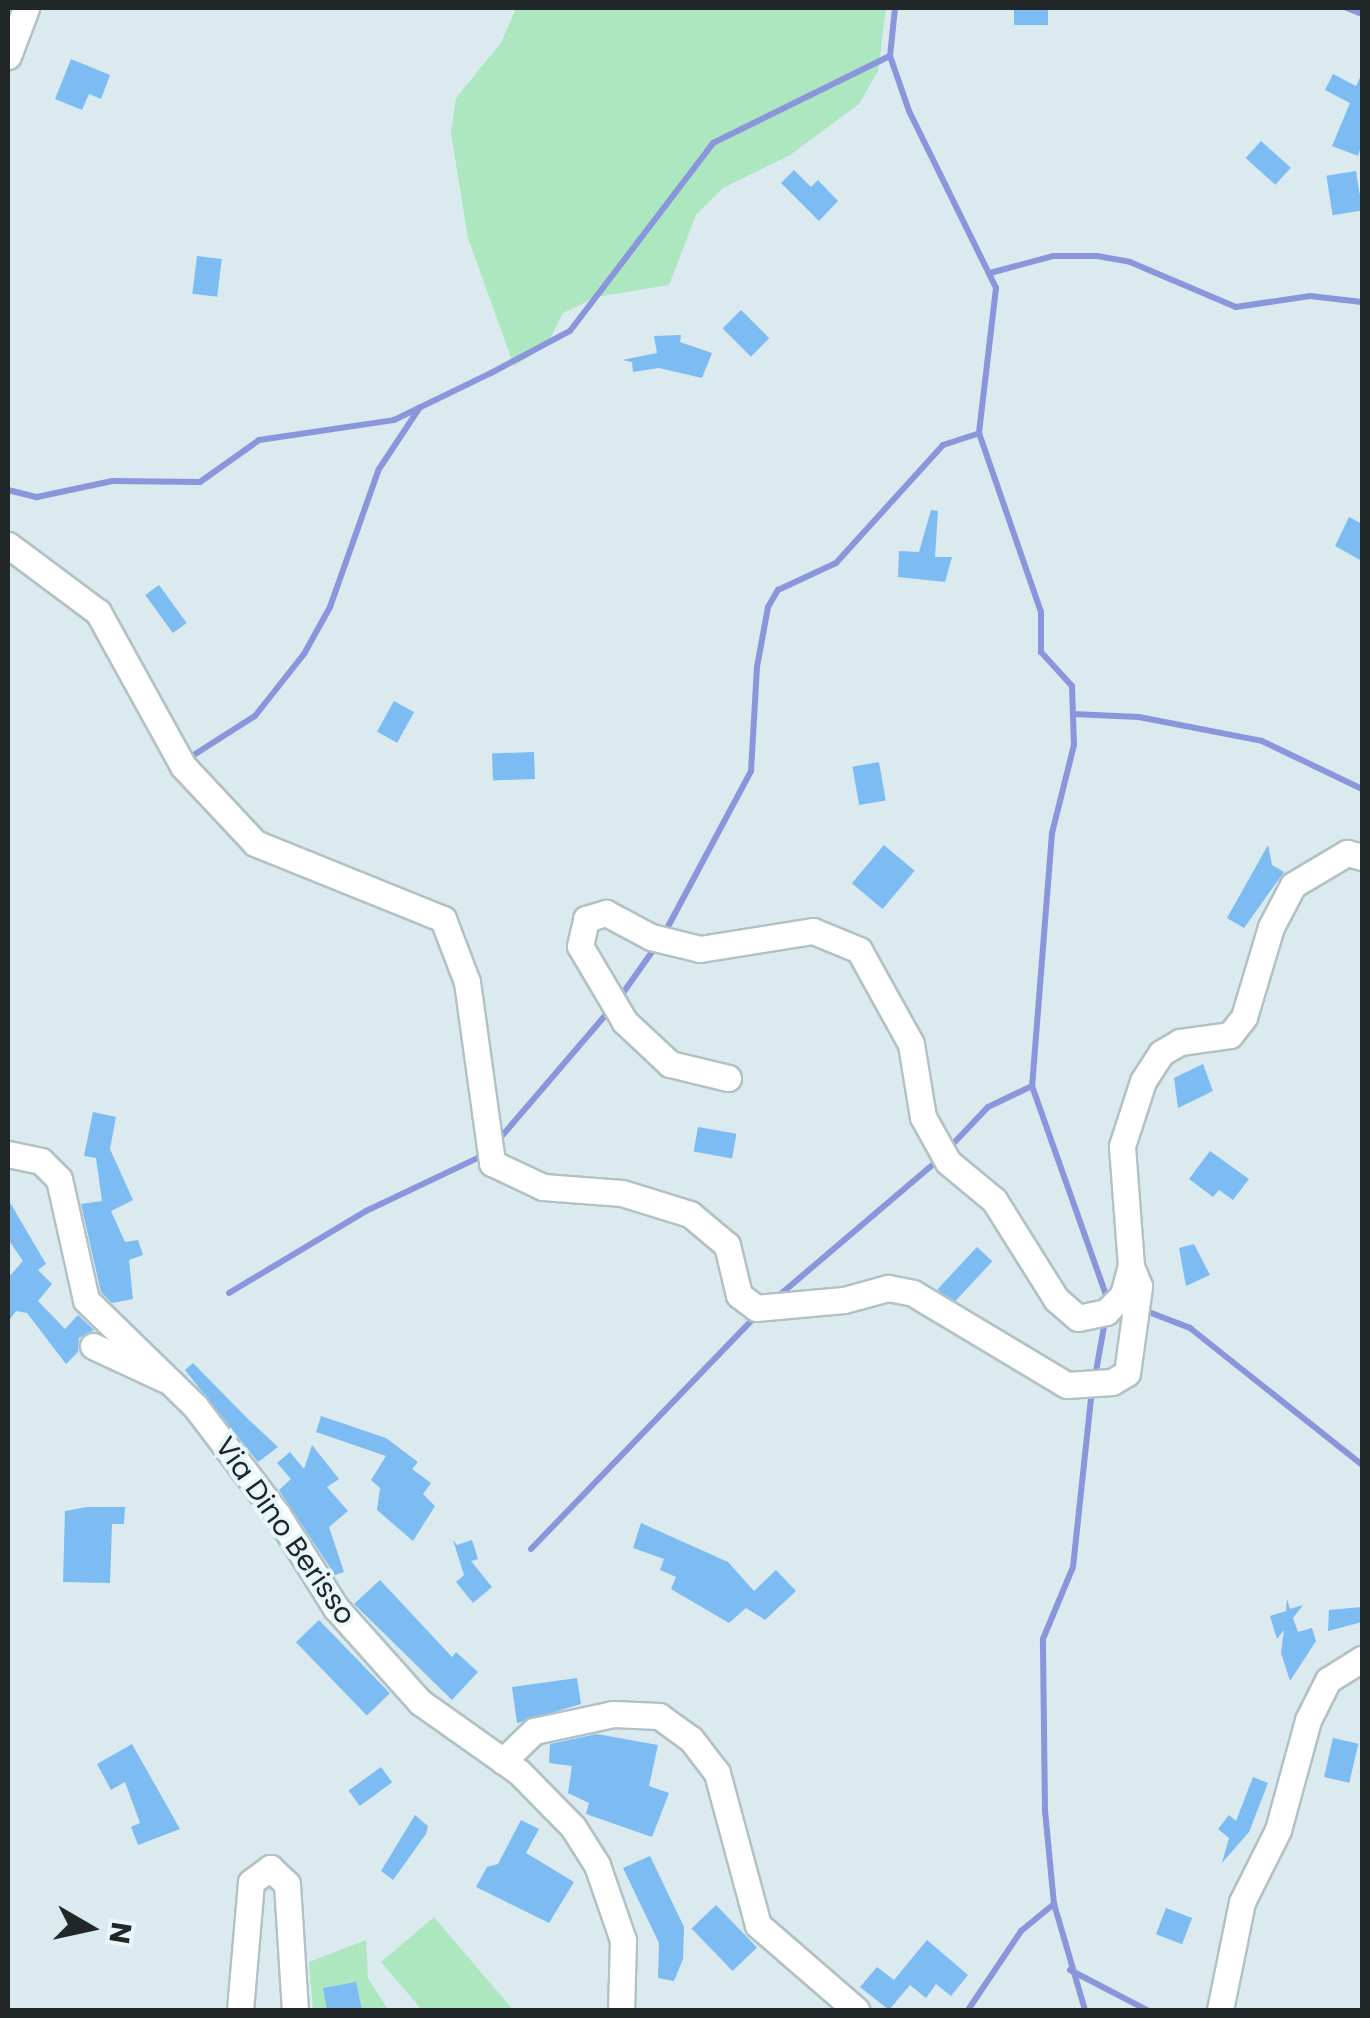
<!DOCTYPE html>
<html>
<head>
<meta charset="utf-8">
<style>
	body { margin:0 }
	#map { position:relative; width:1370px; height:2018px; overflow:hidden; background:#daeaee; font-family:Poppins,sans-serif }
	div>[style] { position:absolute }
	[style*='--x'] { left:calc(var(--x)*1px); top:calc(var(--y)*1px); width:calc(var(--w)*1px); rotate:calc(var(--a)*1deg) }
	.green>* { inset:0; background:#ace7c0 }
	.stream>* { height:6px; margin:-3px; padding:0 3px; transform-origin:3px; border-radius:3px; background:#8996db }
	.building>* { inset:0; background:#7cbcf3; transform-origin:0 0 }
	.roads { filter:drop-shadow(2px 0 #b2c1c5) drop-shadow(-2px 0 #b2c1c5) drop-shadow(0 2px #b2c1c5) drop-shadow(0 -2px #b2c1c5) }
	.minor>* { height:25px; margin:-12.5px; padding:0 12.5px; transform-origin:12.5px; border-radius:12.5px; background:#fff }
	span { translate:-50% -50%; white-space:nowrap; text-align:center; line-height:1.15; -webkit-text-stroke:8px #e7f7fb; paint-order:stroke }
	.street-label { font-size:28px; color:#212728 }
	.frame { position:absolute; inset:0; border:10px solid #212728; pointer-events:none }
	.north { position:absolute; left:40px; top:1878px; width:100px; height:100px; -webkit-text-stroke:8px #e7f7fb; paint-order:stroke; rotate:99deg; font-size:28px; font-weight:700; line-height:40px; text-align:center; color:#212728 }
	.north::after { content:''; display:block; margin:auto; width:35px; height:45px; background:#212728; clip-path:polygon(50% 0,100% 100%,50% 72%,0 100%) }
</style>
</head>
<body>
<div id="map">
	<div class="green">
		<div style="clip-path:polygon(516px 8px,886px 8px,878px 71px,859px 104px,790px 155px,723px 188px,696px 215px,669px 285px,596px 297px,563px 313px,546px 346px,514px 366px,468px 238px,451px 133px,456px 98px,501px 43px)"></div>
		<div style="clip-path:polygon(434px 1917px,513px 2010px,422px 2010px,381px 1962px)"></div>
		<div style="clip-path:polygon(366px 1940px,368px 1978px,388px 2010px,313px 2010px,309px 1962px)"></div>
	</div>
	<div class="stream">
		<div style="--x:895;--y:8;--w:48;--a:95.9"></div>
		<div style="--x:890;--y:56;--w:58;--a:70.9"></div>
		<div style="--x:909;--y:111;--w:197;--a:63.8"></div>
		<div style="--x:996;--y:288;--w:146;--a:96.7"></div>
		<div style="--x:979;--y:433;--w:189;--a:70.9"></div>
		<div style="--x:1041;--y:612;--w:40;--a:90"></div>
		<div style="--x:1041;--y:652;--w:46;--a:47.6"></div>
		<div style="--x:1072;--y:686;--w:59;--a:88.1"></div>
		<div style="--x:1074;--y:745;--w:91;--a:104"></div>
		<div style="--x:1052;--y:833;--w:254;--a:94.5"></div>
		<div style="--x:1032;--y:1086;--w:225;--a:70.5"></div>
		<div style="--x:1347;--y:8;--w:16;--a:22"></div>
		<div style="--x:990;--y:273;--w:65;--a:-15.1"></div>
		<div style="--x:1053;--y:256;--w:44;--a:0"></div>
		<div style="--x:1097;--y:256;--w:34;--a:10"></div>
		<div style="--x:1130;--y:262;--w:115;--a:23"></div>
		<div style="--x:1236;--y:307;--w:75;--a:-8.5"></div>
		<div style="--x:1310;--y:296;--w:52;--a:6.6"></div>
		<div style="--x:8;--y:490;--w:30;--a:14"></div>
		<div style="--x:37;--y:497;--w:77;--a:-12"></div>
		<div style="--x:112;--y:481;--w:88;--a:0.7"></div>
		<div style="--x:200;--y:482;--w:72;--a:-35.4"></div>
		<div style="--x:259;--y:440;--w:136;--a:-8.4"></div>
		<div style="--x:394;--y:420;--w:108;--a:-25.9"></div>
		<div style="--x:491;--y:373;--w:89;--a:-28"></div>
		<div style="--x:570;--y:331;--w:236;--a:-52.7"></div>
		<div style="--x:713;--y:143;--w:197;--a:-26.2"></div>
		<div style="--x:1073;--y:714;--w:66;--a:2.6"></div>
		<div style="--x:1139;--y:717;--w:125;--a:11"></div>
		<div style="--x:1262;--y:741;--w:111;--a:25.6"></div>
		<div style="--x:189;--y:758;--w:78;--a:-32.5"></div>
		<div style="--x:255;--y:716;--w:79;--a:-51.7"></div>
		<div style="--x:304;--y:654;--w:54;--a:-61"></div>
		<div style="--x:330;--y:607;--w:146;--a:-70.5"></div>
		<div style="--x:379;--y:469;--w:74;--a:-56.5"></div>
		<div style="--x:664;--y:934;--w:185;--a:-61.9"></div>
		<div style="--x:751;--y:771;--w:104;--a:-86.7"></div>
		<div style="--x:757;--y:667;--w:61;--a:-79.6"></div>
		<div style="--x:768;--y:607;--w:20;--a:-60"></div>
		<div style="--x:778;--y:590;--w:64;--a:-25"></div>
		<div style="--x:836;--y:563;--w:159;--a:-47.8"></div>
		<div style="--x:943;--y:445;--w:38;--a:-18"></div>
		<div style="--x:618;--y:1000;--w:67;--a:-54.7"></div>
		<div style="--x:495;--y:1144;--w:177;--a:-49.4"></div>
		<div style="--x:950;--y:1147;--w:55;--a:-46.5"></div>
		<div style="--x:988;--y:1107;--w:49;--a:-25.5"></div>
		<div style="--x:229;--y:1293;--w:160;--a:-30.9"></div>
		<div style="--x:366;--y:1211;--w:128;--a:-25.4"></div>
		<div style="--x:776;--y:1298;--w:213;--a:-40.4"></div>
		<div style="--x:1141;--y:1309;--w:53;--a:21.2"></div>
		<div style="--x:1190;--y:1328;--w:220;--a:38.5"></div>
		<div style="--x:1095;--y:1377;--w:57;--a:-79.9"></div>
		<div style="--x:531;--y:1549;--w:324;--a:-46"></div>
		<div style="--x:1070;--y:1970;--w:87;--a:27.5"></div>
		<div style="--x:968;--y:2010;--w:95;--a:-56.1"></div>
		<div style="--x:1021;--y:1931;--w:43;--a:-39.3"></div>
		<div style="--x:1085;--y:2010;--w:110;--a:-106.3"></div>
		<div style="--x:1054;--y:1904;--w:93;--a:-95.5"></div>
		<div style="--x:1045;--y:1811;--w:172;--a:-90.7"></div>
		<div style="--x:1043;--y:1639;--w:78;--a:-67.4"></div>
		<div style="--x:1073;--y:1567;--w:179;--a:-83.9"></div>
	</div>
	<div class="building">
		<div style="left:1014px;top:8px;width:34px;height:17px"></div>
		<div style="clip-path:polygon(71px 59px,110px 75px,101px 99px,89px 94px,82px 110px,55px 99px)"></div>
		<div style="clip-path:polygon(1362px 73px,1362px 143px,1358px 156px,1332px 146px,1350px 103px,1325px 90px,1333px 74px,1356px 86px)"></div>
		<div style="left:1261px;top:141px;width:40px;height:23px;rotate:42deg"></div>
		<div style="clip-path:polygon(794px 170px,811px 187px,818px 180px,838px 201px,819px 221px,781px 183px)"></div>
		<div style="left:1356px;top:171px;width:40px;height:30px;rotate:81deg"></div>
		<div style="left:197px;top:256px;width:25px;height:38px;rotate:7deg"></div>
		<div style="left:741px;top:310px;width:40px;height:26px;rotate:45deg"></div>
		<div style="clip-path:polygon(681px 335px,680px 342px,712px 353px,702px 378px,659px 368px,633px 372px,632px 362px,622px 360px,657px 353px,654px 336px)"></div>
		<div style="clip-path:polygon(931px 510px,938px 511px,935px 557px,952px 557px,945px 582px,898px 577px,899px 551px,919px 552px)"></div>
		<div style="clip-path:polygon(1349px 517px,1362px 524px,1362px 561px,1335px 546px)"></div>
		<div style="left:159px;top:585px;width:47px;height:17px;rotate:54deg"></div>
		<div style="left:394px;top:701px;width:23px;height:35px;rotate:29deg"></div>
		<div style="left:534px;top:752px;width:27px;height:42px;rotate:88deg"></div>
		<div style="left:879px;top:762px;width:39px;height:27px;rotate:80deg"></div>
		<div style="left:884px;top:845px;width:40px;height:50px;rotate:40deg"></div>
		<div style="clip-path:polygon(1268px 845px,1272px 865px,1284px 872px,1244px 928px,1227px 918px)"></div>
		<div style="clip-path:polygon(1203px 1064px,1213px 1091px,1178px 1108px,1174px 1078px)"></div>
		<div style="clip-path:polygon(93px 1112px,116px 1117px,110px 1149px,133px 1200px,111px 1211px,125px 1242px,138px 1240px,143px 1255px,129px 1260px,133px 1299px,112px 1303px,101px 1292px,81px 1204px,102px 1201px,96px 1158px,84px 1156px)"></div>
		<div style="left:698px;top:1127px;width:39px;height:25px;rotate:10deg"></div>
		<div style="clip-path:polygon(1210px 1151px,1249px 1179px,1233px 1200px,1219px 1190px,1213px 1197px,1189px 1179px)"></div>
		<div style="clip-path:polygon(8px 1199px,46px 1264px,38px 1270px,52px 1284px,38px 1301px,65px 1329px,78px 1315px,94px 1330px,79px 1338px,78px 1352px,66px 1364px,27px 1313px,16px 1311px,8px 1322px,8px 1278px,23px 1261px,8px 1239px)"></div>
		<div style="clip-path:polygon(1194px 1244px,1210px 1275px,1186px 1286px,1179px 1248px)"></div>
		<div style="left:977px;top:1247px;width:21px;height:58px;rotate:43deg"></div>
		<div style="clip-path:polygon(193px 1363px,248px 1419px,278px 1447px,258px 1462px,185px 1370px)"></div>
		<div style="clip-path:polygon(321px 1416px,386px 1438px,418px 1462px,412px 1469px,431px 1483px,423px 1494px,435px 1506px,413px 1541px,377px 1510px,380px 1488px,371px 1480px,386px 1456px,316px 1432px)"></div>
		<div style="clip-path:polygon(312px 1445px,339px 1479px,327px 1487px,348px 1511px,329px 1527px,344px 1572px,335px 1575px,279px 1490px,291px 1479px,277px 1463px,290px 1452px,304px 1469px)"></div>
		<div style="clip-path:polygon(87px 1507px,125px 1507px,124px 1524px,112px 1524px,110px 1583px,63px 1582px,65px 1511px)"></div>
		<div style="clip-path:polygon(641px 1523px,728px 1562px,754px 1591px,776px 1570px,796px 1591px,765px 1620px,746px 1608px,729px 1623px,671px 1589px,676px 1577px,660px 1570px,664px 1559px,633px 1548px)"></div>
		<div style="clip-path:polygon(453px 1540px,457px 1545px,472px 1540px,478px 1559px,471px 1561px,492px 1587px,473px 1603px,456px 1582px,464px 1575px)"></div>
		<div style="clip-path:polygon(380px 1580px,452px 1657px,456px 1652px,478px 1672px,452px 1700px,354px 1604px)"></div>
		<div style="clip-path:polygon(1287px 1599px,1290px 1609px,1303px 1605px,1293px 1618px,1298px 1632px,1312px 1628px,1316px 1641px,1290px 1681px,1281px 1653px,1284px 1630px,1277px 1639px,1270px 1616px,1286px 1611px)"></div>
		<div style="clip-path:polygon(1362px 1607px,1362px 1622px,1328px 1631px,1329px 1610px)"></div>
		<div style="left:319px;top:1620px;width:102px;height:32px;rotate:46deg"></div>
		<div style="clip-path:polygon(577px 1678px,581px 1704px,517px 1723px,512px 1687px)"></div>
		<div style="clip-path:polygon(597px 1734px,658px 1745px,649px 1786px,669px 1793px,652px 1837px,586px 1814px,589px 1803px,568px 1793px,572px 1766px,549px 1763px,550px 1744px)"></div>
		<div style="left:1333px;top:1738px;width:26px;height:40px;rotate:13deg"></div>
		<div style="clip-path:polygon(132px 1744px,180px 1829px,138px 1845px,131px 1827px,140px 1823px,125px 1782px,111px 1790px,97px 1764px)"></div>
		<div style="left:381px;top:1767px;width:19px;height:40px;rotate:54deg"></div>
		<div style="clip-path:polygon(1253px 1777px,1268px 1783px,1249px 1832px,1222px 1863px,1229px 1838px,1218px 1829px,1229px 1815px,1236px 1821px)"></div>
		<div style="clip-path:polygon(415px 1815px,428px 1826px,426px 1834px,393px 1880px,381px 1871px)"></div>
		<div style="clip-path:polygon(521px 1820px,539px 1829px,526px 1853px,574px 1882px,549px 1923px,476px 1887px,487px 1867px,498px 1864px)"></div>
		<div style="clip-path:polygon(650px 1856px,684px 1927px,683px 1959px,674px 1981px,658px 1978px,659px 1943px,623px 1868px)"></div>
		<div style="left:716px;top:1905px;width:59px;height:34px;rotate:46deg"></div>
		<div style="left:1166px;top:1908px;width:28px;height:28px;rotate:21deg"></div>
		<div style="clip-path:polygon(927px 1940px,968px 1975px,951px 1996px,936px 1984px,926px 1998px,910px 1985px,889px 2010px,860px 1987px,877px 1967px,894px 1980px)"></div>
		<div style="clip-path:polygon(356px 1982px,362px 2010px,327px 2010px,323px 1988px)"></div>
	</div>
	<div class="roads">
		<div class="minor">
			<div style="--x:8;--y:56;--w:51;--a:-69.4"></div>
			<div style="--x:8;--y:545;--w:112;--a:36.7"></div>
			<div style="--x:98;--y:612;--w:176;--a:61.1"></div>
			<div style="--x:183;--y:766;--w:105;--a:46.9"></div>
			<div style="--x:255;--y:843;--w:203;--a:22"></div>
			<div style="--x:443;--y:919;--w:67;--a:69.1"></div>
			<div style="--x:467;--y:982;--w:183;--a:82.1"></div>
			<div style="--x:492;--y:1163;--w:56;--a:25.2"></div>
			<div style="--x:543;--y:1187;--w:79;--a:4.3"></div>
			<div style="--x:622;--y:1193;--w:71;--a:17.2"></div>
			<div style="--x:690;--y:1214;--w:48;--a:40"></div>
			<div style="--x:727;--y:1245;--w:51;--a:76.5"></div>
			<div style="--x:739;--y:1295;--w:21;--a:37"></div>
			<div style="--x:756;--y:1308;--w:88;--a:-5.2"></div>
			<div style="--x:844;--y:1300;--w:46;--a:-15.3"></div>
			<div style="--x:888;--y:1288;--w:25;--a:11"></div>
			<div style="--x:913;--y:1293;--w:179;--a:30.9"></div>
			<div style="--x:1067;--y:1385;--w:45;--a:-3.8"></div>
			<div style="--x:1112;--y:1382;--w:17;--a:-31"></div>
			<div style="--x:1127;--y:1373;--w:88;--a:-82.1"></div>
			<div style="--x:1139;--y:1286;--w:22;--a:-112"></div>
			<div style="--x:728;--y:1078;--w:60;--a:-166.4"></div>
			<div style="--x:670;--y:1064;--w:62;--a:-137"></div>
			<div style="--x:625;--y:1022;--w:88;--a:-120.6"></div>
			<div style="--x:580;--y:946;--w:28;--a:-77"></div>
			<div style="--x:586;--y:919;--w:21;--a:-17"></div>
			<div style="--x:606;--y:913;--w:51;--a:28.1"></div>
			<div style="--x:651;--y:937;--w:50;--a:13.8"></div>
			<div style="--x:700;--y:949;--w:114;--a:-9.1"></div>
			<div style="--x:813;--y:931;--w:50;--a:22.4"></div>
			<div style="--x:859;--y:950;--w:107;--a:61"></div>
			<div style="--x:911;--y:1044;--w:74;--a:80.7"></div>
			<div style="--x:923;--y:1117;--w:51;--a:60.9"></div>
			<div style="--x:948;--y:1162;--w:60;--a:39.6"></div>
			<div style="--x:994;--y:1200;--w:117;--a:57.9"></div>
			<div style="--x:1056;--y:1299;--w:29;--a:41"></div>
			<div style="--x:1078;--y:1318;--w:29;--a:-12"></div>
			<div style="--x:1106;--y:1312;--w:24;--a:-45"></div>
			<div style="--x:1123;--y:1295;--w:30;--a:-75"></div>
			<div style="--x:1131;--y:1266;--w:120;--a:-94.3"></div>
			<div style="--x:1122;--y:1146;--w:68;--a:-72.1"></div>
			<div style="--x:1143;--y:1081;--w:33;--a:-57"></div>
			<div style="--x:1161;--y:1053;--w:22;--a:-30"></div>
			<div style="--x:1180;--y:1042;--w:50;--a:-8"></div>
			<div style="--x:1230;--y:1035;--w:23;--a:-52"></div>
			<div style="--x:1244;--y:1017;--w:94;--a:-73.3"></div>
			<div style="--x:1271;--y:927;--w:47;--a:-62.4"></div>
			<div style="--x:1293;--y:885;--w:63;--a:-30.7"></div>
			<div style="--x:1347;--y:853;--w:16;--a:15"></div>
			<div style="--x:8;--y:1154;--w:34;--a:12"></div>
			<div style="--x:41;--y:1161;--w:25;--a:45"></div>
			<div style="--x:59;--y:1179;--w:124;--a:77.4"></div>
			<div style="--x:86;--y:1300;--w:152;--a:44.2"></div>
			<div style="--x:195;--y:1406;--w:136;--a:52.8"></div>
			<div style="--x:277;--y:1514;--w:111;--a:57.9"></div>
			<div style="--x:336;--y:1608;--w:126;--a:48.2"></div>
			<div style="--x:420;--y:1702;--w:121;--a:35.3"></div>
			<div style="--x:519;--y:1772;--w:77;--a:45.5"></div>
			<div style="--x:573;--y:1827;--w:45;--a:57.7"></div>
			<div style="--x:597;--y:1865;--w:79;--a:70.9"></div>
			<div style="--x:623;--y:1940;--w:70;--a:91.6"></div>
			<div style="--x:93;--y:1346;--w:78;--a:24.9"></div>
			<div style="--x:503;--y:1761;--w:43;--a:-44.1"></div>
			<div style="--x:534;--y:1731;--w:81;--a:-12.1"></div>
			<div style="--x:613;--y:1714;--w:46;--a:2.5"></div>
			<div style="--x:659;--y:1716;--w:39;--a:36"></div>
			<div style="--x:691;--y:1739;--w:43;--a:52.6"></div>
			<div style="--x:717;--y:1773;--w:157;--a:74.9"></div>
			<div style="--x:758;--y:1925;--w:130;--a:40.9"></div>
			<div style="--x:240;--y:2010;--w:128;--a:-85.1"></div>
			<div style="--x:251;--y:1882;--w:24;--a:-36"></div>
			<div style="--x:270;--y:1868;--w:23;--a:43"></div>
			<div style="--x:287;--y:1884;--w:126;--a:86.4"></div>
			<div style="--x:1220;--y:2010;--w:110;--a:-78.5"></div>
			<div style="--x:1242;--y:1902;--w:80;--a:-63.4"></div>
			<div style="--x:1278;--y:1830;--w:114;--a:-74.7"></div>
			<div style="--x:1308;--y:1720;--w:45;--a:-63.4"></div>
			<div style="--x:1328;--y:1680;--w:40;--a:-32"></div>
		</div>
	</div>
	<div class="street-label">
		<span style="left:285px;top:1531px;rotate:55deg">Via Dino Berisso</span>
	</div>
	<div class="frame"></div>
	<div class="north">N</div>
</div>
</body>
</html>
